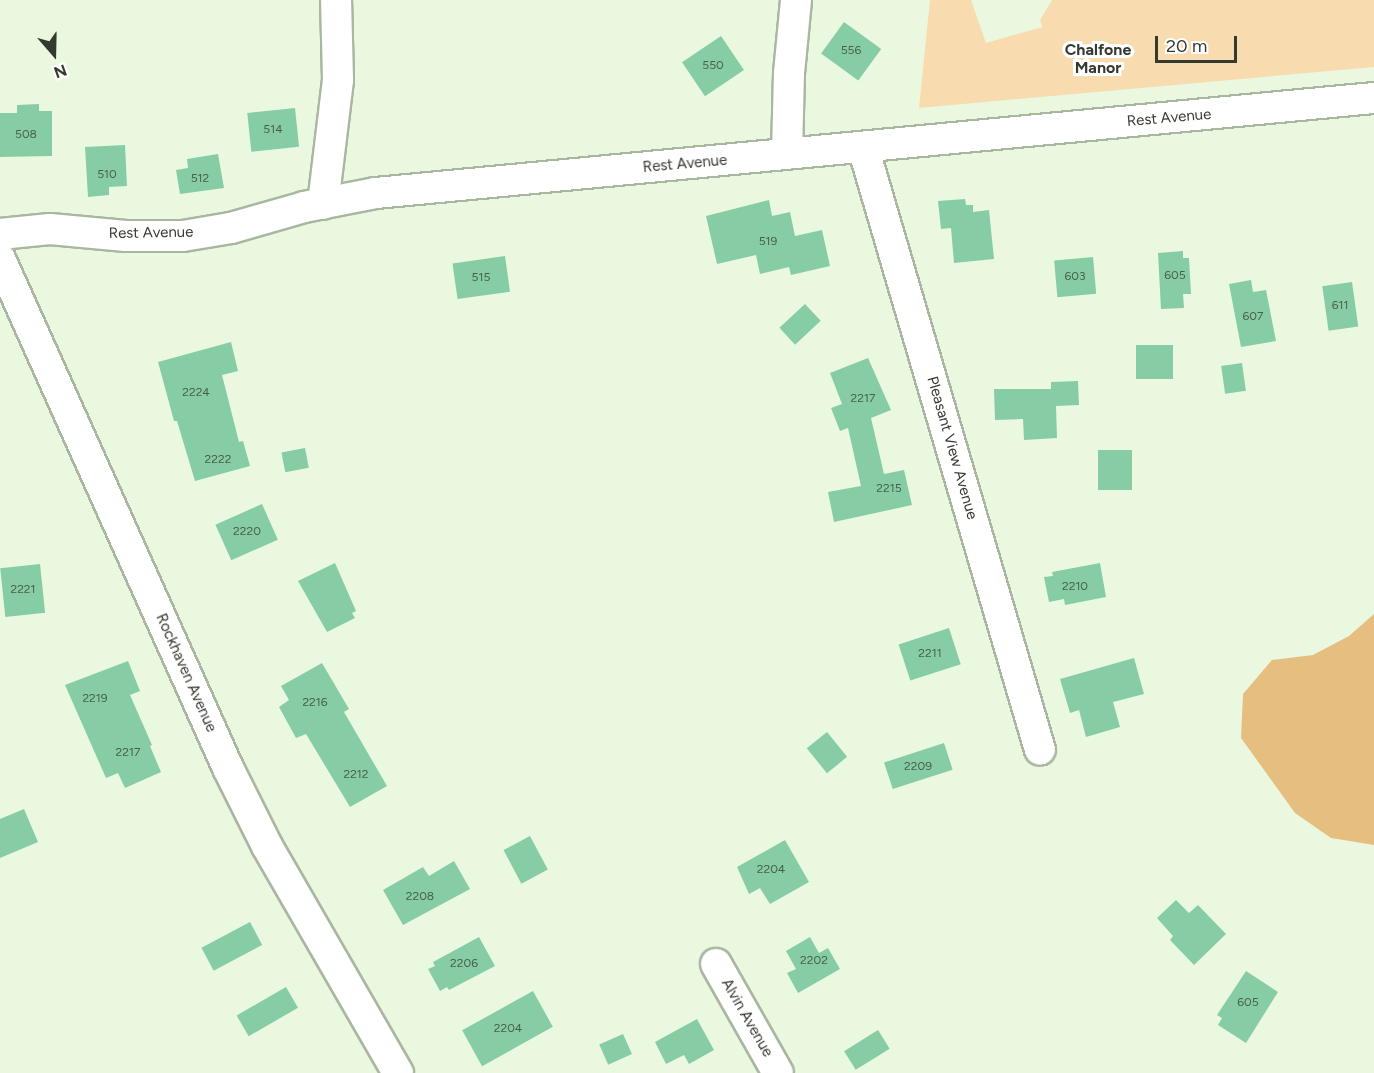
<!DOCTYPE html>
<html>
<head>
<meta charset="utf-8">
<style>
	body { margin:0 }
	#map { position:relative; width:1374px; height:1073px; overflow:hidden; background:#eaf8e0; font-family:Figtree,sans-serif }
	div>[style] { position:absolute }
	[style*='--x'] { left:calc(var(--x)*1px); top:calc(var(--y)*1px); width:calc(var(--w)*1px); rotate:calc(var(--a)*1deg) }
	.green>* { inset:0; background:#f8dcaf }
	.forest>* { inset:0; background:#e5be80 }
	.building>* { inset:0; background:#86cda5; transform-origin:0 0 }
	.roads { filter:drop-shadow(2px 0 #aab7a0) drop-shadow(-2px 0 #aab7a0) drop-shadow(0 2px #aab7a0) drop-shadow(0 -2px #aab7a0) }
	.minor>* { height:30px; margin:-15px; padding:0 15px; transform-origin:15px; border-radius:15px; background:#fff }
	span { translate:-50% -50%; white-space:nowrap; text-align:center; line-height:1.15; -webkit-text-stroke:6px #fff; paint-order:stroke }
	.number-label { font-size:12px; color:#495f4e }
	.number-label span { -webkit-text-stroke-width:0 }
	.street-label { font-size:15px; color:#353a31 }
	.neighbourhood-label { font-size:16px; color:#353a31; font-weight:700 }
	.north { position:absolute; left:24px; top:24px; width:60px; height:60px; -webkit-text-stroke:4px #fff; paint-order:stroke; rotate:160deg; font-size:16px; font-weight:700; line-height:24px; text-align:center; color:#353a31 }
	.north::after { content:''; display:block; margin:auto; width:21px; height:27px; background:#353a31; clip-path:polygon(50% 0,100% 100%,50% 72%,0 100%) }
	.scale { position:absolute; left:1155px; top:36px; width:82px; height:27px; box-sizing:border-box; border:3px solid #353a31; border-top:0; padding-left:8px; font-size:18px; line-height:21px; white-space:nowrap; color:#353a31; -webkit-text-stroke:4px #fff; paint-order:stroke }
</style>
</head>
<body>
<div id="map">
	<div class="green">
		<div style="clip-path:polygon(930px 0,971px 0,986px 43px,1042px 27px,1040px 20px,1052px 0,1374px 0,1374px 67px,919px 108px)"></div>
	</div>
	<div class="forest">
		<div style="clip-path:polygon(1374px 614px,1374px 845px,1331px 838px,1295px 813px,1241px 738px,1243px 694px,1272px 660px,1313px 655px,1349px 636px)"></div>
	</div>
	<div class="building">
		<div style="left:844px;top:22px;width:46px;height:39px;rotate:36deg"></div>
		<div style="left:721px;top:36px;width:41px;height:47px;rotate:56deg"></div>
		<div style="clip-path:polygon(39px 104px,39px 111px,52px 111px,52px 156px,0 157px,0 113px,17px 113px,17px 105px)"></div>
		<div style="left:295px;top:108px;width:39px;height:48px;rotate:84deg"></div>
		<div style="clip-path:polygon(125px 145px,127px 186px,109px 187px,109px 195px,88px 197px,85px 147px)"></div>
		<div style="clip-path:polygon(218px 154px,224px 188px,180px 194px,176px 170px,188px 168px,187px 159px)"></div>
		<div style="clip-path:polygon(965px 199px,966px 205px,973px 205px,973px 212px,989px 210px,994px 259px,954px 263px,951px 228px,941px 229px,938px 201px)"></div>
		<div style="clip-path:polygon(769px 200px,772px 216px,790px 212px,795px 236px,822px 230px,830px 266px,791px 275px,789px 267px,760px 274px,756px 255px,717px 264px,706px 216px)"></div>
		<div style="clip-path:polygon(1183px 251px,1183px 258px,1189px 258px,1191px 294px,1183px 294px,1184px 308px,1161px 309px,1158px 253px)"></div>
		<div style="left:505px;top:256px;width:36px;height:53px;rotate:82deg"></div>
		<div style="left:1093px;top:257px;width:37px;height:39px;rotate:85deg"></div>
		<div style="clip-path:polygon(1251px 280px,1253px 292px,1266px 290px,1276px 341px,1241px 347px,1229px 284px)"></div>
		<div style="left:1352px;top:282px;width:45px;height:30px;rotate:82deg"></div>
		<div style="left:805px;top:304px;width:23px;height:35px;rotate:47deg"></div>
		<div style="clip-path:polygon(231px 342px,238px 371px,222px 375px,239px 442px,243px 441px,250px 466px,195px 481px,177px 421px,174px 421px,158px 362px)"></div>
		<div style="left:1136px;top:345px;width:37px;height:34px"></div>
		<div style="clip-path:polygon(868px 358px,891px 410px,871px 418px,884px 474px,904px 470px,912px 505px,834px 522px,828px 492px,861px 486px,848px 428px,840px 431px,831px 408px,842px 404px,830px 373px)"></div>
		<div style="left:1242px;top:363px;width:28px;height:21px;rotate:82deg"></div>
		<div style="clip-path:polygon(1078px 381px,1079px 405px,1056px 406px,1057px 438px,1024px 440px,1023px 419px,995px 420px,994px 389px,1051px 389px,1051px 382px)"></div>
		<div style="left:305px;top:448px;width:20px;height:24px;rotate:79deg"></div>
		<div style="left:1132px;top:450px;width:40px;height:34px;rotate:90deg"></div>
		<div style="left:262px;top:504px;width:39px;height:51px;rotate:66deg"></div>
		<div style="clip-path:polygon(335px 563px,356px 611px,352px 613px,355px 618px,327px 632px,298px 581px)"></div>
		<div style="clip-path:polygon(1100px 563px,1106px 597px,1065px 605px,1064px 599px,1049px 602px,1044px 577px,1053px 576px,1052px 572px)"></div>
		<div style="left:40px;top:564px;width:49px;height:40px;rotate:84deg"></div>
		<div style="left:949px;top:628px;width:38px;height:53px;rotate:72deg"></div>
		<div style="clip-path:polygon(1134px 658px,1144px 694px,1113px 702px,1120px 727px,1086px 737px,1079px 710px,1070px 713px,1060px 679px)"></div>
		<div style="clip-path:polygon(128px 661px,140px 691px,130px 695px,152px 745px,150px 746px,161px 772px,125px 788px,118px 773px,106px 778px,65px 685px)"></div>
		<div style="clip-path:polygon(322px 663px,349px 709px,344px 712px,387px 786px,350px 807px,306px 734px,296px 738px,279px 707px,289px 700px,281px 686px)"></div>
		<div style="left:827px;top:732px;width:32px;height:26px;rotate:51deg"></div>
		<div style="left:944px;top:743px;width:28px;height:63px;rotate:72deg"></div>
		<div style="clip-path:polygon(24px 809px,38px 842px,0 858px,0 819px)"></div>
		<div style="left:530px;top:836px;width:38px;height:30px;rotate:62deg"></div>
		<div style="clip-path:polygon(785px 840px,809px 882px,770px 904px,760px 888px,749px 894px,737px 867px)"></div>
		<div style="clip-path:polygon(454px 861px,470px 889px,403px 925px,383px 890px,423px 867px,429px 876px)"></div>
		<div style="clip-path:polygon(1176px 900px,1189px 913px,1198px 905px,1226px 934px,1194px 965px,1170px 940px,1173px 936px,1157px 918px)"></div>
		<div style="left:250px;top:922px;width:26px;height:55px;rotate:62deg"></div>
		<div style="clip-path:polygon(479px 937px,495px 966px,449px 990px,447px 987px,440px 991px,428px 969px,435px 966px,433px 962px)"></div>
		<div style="clip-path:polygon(810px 937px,819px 953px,828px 948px,840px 969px,798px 993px,787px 973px,796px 969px,786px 951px)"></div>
		<div style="clip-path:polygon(1246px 971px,1278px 992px,1246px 1043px,1218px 1025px,1222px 1018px,1217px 1015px)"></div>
		<div style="left:286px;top:987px;width:24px;height:57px;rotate:60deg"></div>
		<div style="left:533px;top:991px;width:41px;height:81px;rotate:61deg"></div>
		<div style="clip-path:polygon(697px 1019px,714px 1050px,689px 1064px,684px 1055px,666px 1064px,655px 1042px)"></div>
		<div style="left:878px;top:1030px;width:22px;height:40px;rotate:58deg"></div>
		<div style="left:623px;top:1034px;width:22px;height:26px;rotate:66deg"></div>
	</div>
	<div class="roads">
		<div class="minor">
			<div style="--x:863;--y:147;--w:628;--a:73.64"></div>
			<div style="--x:787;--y:154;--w:81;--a:-88.6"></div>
			<div style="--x:789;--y:73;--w:73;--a:-84.5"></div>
			<div style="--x:323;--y:204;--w:125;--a:-83.1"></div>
			<div style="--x:338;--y:80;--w:80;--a:-91.4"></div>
			<div style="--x:0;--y:234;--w:50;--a:-5.7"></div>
			<div style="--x:50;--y:229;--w:76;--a:5.3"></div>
			<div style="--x:126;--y:236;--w:57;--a:0"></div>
			<div style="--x:183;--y:236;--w:49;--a:-9.5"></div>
			<div style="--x:231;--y:228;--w:76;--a:-16"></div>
			<div style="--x:304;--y:207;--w:73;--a:-11"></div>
			<div style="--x:376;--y:193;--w:1003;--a:-5.44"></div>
			<div style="--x:0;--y:259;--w:558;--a:65.87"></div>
			<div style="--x:228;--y:768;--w:87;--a:63.4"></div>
			<div style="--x:267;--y:846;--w:262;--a:60"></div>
			<div style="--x:716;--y:964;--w:125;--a:60.4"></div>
		</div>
	</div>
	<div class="number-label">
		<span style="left:851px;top:51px">556</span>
		<span style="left:713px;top:66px">550</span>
		<span style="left:273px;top:130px">514</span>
		<span style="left:26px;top:135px">508</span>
		<span style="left:107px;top:175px">510</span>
		<span style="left:200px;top:179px">512</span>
		<span style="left:768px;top:242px">519</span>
		<span style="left:1175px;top:276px">605</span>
		<span style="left:1075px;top:277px">603</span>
		<span style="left:481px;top:278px">515</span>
		<span style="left:1340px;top:306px">611</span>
		<span style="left:1253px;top:317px">607</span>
		<span style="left:196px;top:393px">2224</span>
		<span style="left:863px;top:399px">2217</span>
		<span style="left:218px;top:460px">2222</span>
		<span style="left:889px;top:489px">2215</span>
		<span style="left:247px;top:532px">2220</span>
		<span style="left:1075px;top:587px">2210</span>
		<span style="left:23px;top:590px">2221</span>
		<span style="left:930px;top:654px">2211</span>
		<span style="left:95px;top:699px">2219</span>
		<span style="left:315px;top:703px">2216</span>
		<span style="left:128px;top:753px">2217</span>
		<span style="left:918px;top:767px">2209</span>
		<span style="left:356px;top:775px">2212</span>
		<span style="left:771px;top:870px">2204</span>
		<span style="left:420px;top:897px">2208</span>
		<span style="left:814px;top:961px">2202</span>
		<span style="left:464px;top:964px">2206</span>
		<span style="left:1248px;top:1003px">605</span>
		<span style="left:508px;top:1029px">2204</span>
	</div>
	<div class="street-label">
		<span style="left:1169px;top:118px;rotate:-5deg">Rest Avenue</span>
		<span style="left:685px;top:164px;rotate:-5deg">Rest Avenue</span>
		<span style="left:151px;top:233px;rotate:-1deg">Rest Avenue</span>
		<span style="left:952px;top:448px;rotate:74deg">Pleasant View Avenue</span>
		<span style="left:186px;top:673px;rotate:66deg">Rockhaven Avenue</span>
		<span style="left:747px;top:1018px;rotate:60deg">Alvin Avenue</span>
	</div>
	<div class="neighbourhood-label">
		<span style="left:1098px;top:59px">Chalfone<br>Manor</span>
	</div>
	<div class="north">N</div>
	<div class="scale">20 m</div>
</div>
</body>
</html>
